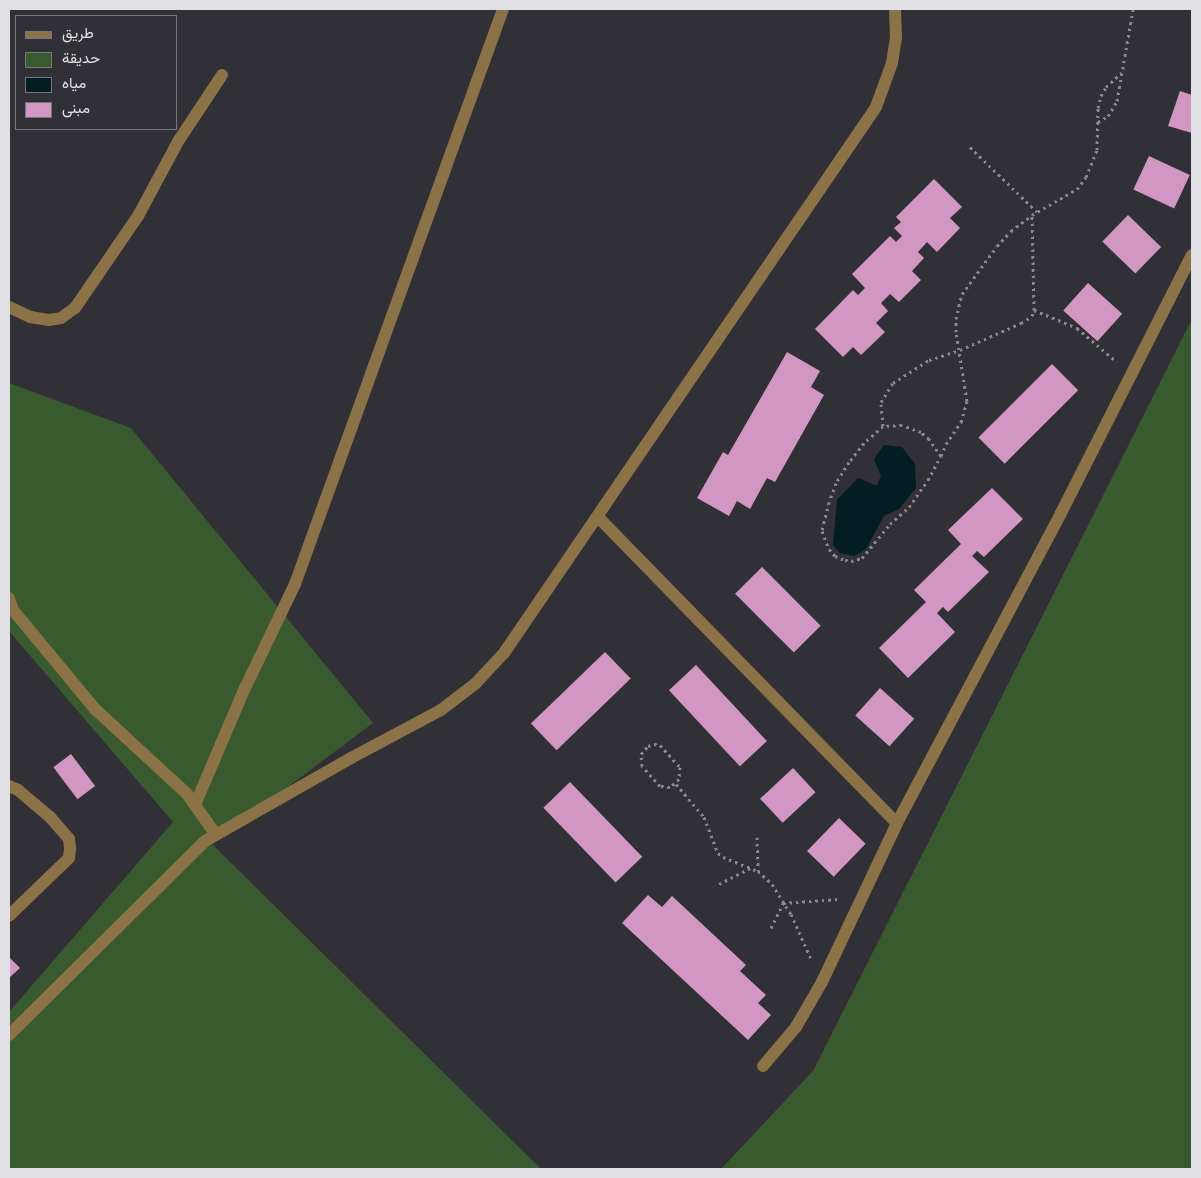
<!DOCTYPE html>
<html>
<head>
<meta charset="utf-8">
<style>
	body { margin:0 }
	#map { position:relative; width:1201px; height:1178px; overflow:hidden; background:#303036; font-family:"Libre Baskerville",Vazirmatn,serif }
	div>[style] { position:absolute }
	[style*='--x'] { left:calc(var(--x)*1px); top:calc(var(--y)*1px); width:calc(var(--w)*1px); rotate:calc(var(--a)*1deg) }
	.green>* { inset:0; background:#395a2e }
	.water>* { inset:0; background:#021e23 }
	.building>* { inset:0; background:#d197c2; transform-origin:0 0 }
	.path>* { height:3px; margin-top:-1.5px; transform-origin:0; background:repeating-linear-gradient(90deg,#89898e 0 2.5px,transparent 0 6.5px) }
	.minor>* { height:12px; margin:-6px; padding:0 6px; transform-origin:6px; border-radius:6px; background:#8b7247 }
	span { translate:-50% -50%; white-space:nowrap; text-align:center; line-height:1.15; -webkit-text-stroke:5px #303036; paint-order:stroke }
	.frame { position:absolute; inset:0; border:10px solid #e1e0e5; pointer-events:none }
	.legend { position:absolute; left:15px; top:15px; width:162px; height:115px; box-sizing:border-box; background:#303036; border:1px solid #77767c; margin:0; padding:6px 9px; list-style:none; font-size:15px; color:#e1e0e5 }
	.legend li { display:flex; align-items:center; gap:10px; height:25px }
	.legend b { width:25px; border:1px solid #77767c }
</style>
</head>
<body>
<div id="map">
	<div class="green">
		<div style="clip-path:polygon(1192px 319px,1192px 1169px,721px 1169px,813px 1071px)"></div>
		<div style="clip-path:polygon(9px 383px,131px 428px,373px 723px,212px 844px,541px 1169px,9px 1169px,9px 1012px,173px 822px,9px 631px)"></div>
	</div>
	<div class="water">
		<div style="clip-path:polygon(884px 445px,902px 447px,915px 464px,916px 488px,899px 509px,884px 516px,866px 549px,854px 556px,840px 553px,833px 545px,837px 500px,858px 478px,877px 486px,881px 476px,874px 459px)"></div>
	</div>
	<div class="building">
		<div style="clip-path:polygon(1180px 91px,1192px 95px,1192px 133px,1168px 126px)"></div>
		<div style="left:1149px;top:156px;width:45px;height:37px;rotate:25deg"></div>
		<div style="clip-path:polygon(934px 179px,962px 207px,950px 218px,960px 228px,937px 252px,927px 242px,918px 252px,924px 258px,912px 271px,921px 280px,899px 302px,890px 294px,881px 303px,888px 311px,876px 323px,885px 332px,861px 355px,853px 347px,843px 357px,815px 329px,853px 290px,858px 295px,865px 288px,852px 274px,890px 236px,896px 242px,902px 236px,894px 228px,901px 222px,896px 217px)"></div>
		<div style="left:1128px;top:215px;width:46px;height:37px;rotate:44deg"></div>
		<div style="left:1088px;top:283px;width:46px;height:37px;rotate:42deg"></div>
		<div style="clip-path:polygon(787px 352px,820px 371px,811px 387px,824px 395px,775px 482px,767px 478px,750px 509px,737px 501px,729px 516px,697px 498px,723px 452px,728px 455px)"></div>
		<div style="left:1052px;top:364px;width:37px;height:104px;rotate:45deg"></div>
		<div style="clip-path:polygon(992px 488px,1023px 519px,984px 557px,977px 551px,972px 556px,989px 572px,948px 612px,943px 607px,937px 613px,955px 632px,908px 678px,879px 648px,926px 602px,914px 590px,961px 544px,948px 530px)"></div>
		<div style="left:762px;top:567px;width:83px;height:38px;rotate:45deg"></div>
		<div style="left:605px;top:652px;width:37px;height:103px;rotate:46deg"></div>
		<div style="left:696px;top:665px;width:104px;height:37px;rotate:47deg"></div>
		<div style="left:880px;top:688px;width:46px;height:37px;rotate:42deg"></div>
		<div style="left:71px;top:754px;width:40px;height:22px;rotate:53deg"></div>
		<div style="left:793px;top:768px;width:33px;height:45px;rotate:47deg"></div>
		<div style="left:570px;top:782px;width:104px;height:37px;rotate:46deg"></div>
		<div style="left:839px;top:818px;width:37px;height:46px;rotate:44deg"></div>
		<div style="clip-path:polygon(648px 895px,662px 907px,672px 896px,746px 965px,740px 971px,766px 995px,758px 1003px,771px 1015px,748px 1040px,622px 923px)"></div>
		<div style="clip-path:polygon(10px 958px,20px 968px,9px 978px,9px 959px)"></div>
	</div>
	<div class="path">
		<div style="--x:1098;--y:122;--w:12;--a:-31"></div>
		<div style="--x:1108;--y:116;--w:17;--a:-59"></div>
		<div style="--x:1117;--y:101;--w:93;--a:-80.1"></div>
		<div style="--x:970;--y:147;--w:93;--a:44.1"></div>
		<div style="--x:1034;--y:310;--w:47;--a:22.7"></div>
		<div style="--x:1077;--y:328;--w:52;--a:40.4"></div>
		<div style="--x:883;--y:426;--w:24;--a:-95"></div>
		<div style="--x:881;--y:402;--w:22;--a:-58"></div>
		<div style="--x:893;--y:383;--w:43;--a:-32.6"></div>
		<div style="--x:929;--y:360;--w:33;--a:-18"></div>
		<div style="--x:960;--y:350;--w:67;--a:-23.9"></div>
		<div style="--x:1021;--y:323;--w:13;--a:-32"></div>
		<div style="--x:1032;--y:316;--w:6;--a:-72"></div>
		<div style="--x:1034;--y:310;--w:95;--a:-91.2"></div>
		<div style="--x:941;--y:456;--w:21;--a:-125"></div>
		<div style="--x:929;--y:439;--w:11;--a:-139"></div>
		<div style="--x:921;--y:432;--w:20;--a:-160"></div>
		<div style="--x:902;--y:425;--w:19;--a:177"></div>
		<div style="--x:883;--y:426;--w:25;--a:138"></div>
		<div style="--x:864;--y:443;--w:24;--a:128"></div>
		<div style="--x:849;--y:462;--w:25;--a:122"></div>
		<div style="--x:836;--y:483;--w:20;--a:110"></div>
		<div style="--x:829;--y:502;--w:30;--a:104"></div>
		<div style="--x:822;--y:531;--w:19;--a:69"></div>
		<div style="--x:829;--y:549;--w:9;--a:49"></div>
		<div style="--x:835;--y:556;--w:11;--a:22"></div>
		<div style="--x:845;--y:560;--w:6;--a:9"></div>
		<div style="--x:851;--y:561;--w:11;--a:-15"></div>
		<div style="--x:862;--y:558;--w:44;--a:-50.5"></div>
		<div style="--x:890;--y:524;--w:25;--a:-42"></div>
		<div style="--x:909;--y:507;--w:33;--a:-55"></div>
		<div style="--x:928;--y:480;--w:27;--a:-62"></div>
		<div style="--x:941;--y:456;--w:13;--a:-67"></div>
		<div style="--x:946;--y:444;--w:27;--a:-56"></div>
		<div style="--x:961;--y:422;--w:22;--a:-74"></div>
		<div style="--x:967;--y:401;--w:70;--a:-99.1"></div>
		<div style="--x:956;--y:332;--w:13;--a:-90"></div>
		<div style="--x:956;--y:319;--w:26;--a:-77"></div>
		<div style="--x:962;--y:294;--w:59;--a:-53.9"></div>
		<div style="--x:997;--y:246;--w:21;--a:-47"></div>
		<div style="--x:1011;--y:231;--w:26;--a:-37"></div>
		<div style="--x:1032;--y:215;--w:52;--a:-30"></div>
		<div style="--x:1077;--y:189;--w:15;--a:-53"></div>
		<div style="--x:1086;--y:177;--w:29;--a:-68"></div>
		<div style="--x:1097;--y:150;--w:42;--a:-88.6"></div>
		<div style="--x:1098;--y:108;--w:12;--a:-76"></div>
		<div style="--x:1101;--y:96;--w:10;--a:-61"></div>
		<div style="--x:1106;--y:87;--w:21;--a:-43"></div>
		<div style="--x:654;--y:744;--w:6;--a:9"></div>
		<div style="--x:660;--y:745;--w:30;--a:48"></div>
		<div style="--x:680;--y:767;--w:12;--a:95"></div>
		<div style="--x:679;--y:779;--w:12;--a:138"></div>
		<div style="--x:670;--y:787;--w:10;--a:-174"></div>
		<div style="--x:660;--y:786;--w:27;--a:-132"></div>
		<div style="--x:642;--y:766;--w:12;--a:-95"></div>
		<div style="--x:641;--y:754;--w:11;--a:-49"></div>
		<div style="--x:648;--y:746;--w:6;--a:-18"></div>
		<div style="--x:676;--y:784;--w:43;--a:49.7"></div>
		<div style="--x:704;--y:817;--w:39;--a:69"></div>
		<div style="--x:718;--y:853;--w:6;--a:39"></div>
		<div style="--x:723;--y:857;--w:38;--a:22"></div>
		<div style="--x:758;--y:871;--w:19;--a:43"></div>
		<div style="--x:772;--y:884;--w:36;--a:58"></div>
		<div style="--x:791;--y:914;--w:49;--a:66"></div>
		<div style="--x:757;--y:837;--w:34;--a:88"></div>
		<div style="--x:719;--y:884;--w:35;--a:-27"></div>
		<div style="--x:771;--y:928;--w:28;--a:-64"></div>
		<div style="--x:783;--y:903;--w:56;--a:-4.1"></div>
	</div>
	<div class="minor">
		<div style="--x:9;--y:307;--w:23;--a:25"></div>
		<div style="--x:30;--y:317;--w:19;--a:9"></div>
		<div style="--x:49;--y:320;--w:12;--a:-9"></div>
		<div style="--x:61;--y:318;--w:17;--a:-36"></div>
		<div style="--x:75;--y:308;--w:112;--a:-55.6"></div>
		<div style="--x:138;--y:216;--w:86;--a:-61.7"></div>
		<div style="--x:179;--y:140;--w:78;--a:-56.5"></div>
		<div style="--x:598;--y:517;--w:428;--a:45.7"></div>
		<div style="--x:9;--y:598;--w:13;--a:72"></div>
		<div style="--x:13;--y:610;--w:129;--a:50.4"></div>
		<div style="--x:95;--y:709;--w:125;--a:42.7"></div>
		<div style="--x:187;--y:794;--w:50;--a:54.7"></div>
		<div style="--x:9;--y:786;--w:10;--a:24"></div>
		<div style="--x:18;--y:790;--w:42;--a:40.2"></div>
		<div style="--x:50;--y:817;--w:29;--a:49"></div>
		<div style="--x:69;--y:839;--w:10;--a:84"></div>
		<div style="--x:70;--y:849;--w:9;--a:96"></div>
		<div style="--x:69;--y:858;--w:83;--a:136"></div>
		<div style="--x:195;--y:805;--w:127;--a:-66.9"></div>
		<div style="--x:245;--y:688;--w:115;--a:-64.3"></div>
		<div style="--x:295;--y:584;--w:611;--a:-70.11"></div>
		<div style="--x:9;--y:1035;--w:276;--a:-44.7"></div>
		<div style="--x:205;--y:841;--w:168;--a:-29.6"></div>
		<div style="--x:351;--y:758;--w:102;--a:-28.1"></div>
		<div style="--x:441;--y:710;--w:44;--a:-37.6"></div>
		<div style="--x:476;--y:683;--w:41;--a:-47"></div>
		<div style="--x:504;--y:653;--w:661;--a:-55.73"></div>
		<div style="--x:876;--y:107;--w:47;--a:-70"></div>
		<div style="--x:892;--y:63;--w:25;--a:-81"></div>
		<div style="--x:896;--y:38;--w:29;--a:-92"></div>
		<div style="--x:763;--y:1066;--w:51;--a:-49.8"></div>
		<div style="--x:796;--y:1027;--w:52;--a:-60"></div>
		<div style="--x:822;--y:982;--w:176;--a:-64.7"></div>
		<div style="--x:897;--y:823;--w:351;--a:-62.1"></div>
		<div style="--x:1061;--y:513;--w:289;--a:-63.1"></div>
	</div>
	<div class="frame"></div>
	<ul class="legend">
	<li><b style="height:6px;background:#8b7247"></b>طريق</li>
	<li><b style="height:14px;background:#395a2e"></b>حديقة</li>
	<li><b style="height:14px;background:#021e23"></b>مياه</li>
	<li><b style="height:14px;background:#d197c2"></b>مبنى</li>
	</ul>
</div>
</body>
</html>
